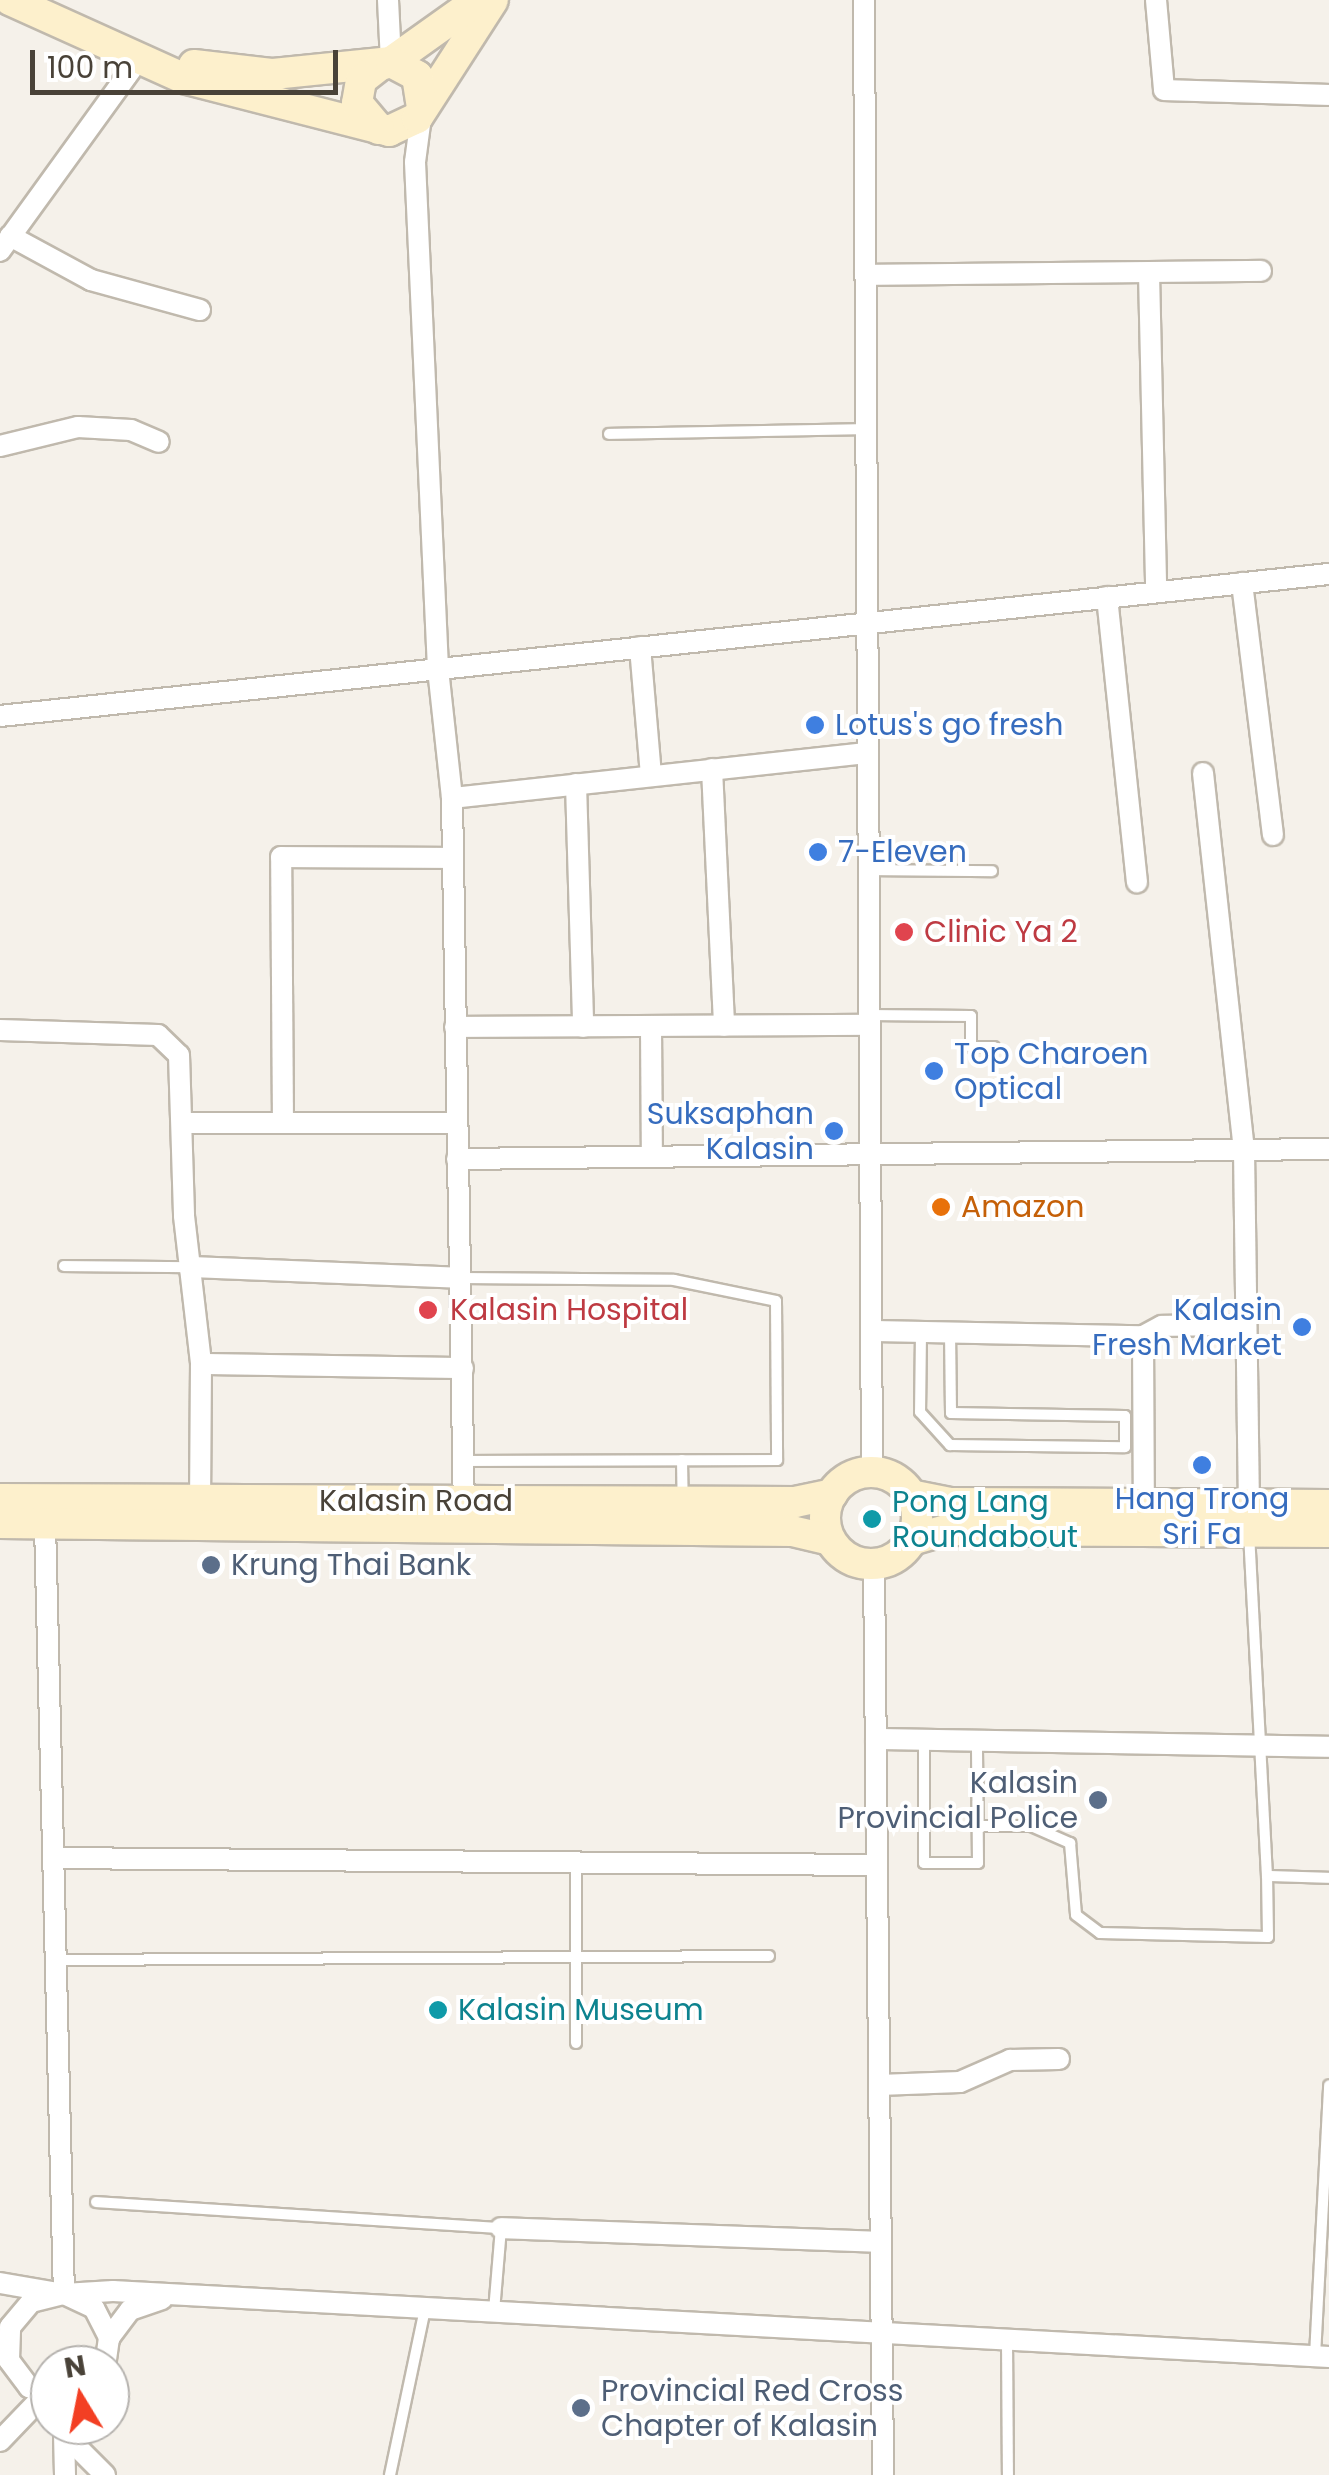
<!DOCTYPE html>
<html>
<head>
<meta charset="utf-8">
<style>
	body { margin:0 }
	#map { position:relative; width:1329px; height:2475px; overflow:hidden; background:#f5f1ea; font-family:Poppins,sans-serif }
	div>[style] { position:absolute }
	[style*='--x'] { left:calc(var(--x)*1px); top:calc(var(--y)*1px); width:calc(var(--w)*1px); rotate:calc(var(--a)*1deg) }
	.roads { filter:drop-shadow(2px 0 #c0b9ad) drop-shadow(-2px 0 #c0b9ad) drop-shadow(0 2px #c0b9ad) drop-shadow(0 -2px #c0b9ad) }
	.lane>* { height:10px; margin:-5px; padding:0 5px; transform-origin:5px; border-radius:5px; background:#fff }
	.street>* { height:20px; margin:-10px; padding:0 10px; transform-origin:10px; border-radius:10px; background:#fff }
	.secondary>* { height:30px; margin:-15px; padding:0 15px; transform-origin:15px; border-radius:15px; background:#fdf0cc }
	.secondary>.ring { margin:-15px; padding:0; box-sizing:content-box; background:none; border:30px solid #fdf0cc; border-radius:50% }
	.dots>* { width:28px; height:28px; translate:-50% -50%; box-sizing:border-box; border:5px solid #fff; border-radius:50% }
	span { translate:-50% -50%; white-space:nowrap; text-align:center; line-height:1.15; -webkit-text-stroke:8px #fff; paint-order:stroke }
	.shop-label { font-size:30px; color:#366cbe }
	.left { translate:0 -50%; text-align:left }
	.right { translate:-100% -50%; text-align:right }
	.health-label { font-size:30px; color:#be3a42 }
	.food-label { font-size:30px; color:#c56008 }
	.street-label { font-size:30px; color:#494238 }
	.culture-label { font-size:30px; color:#0d838f }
	.service-label { font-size:30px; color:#4e5e75 }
	.north { position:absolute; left:30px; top:2345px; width:100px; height:100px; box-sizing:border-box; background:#fff; border:2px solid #b6b3af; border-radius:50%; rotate:350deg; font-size:28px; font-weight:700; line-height:40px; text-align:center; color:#494238 }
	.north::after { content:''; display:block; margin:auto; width:35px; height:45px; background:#f33f23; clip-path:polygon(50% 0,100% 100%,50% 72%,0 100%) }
	.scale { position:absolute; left:30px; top:50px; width:308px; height:45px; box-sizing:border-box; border:5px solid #494238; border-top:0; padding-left:12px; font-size:30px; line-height:35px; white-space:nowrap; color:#494238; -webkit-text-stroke:8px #fff; paint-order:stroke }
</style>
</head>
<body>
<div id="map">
	<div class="roads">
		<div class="lane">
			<div style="--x:609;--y:434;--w:256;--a:-1.1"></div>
			<div style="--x:868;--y:870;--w:124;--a:0.5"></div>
			<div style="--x:868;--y:1015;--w:103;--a:0.6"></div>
			<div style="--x:971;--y:1016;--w:31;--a:90"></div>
			<div style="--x:971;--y:1047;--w:23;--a:0"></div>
			<div style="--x:64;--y:1266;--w:125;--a:0.5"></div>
			<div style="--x:461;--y:1278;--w:213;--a:0.5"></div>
			<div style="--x:674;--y:1280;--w:104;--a:11.6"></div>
			<div style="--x:776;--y:1301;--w:159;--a:89.6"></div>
			<div style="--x:777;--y:1460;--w:313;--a:179.8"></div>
			<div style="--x:921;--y:1333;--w:79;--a:90.7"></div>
			<div style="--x:920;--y:1412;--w:45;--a:47.7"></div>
			<div style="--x:950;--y:1445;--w:175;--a:0.7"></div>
			<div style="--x:1125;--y:1447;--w:31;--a:-90"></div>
			<div style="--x:1125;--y:1416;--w:174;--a:-179"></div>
			<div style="--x:951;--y:1413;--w:80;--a:-90.7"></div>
			<div style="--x:682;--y:1460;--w:39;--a:89"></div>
			<div style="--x:1249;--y:1533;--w:343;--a:87"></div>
			<div style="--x:1267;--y:1876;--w:62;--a:1.8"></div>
			<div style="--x:924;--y:1740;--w:123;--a:90"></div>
			<div style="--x:924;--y:1863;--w:54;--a:0"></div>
			<div style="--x:978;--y:1863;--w:124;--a:-90.5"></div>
			<div style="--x:977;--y:1826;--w:54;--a:0"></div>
			<div style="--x:1031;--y:1826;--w:43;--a:23.6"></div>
			<div style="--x:1070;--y:1843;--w:72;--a:85.2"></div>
			<div style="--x:1076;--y:1915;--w:30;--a:37"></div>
			<div style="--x:1100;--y:1933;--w:168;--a:1.4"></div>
			<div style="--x:1268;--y:1937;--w:61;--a:-90.9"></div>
			<div style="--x:576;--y:1863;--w:180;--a:90"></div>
			<div style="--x:56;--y:1960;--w:713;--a:-0.32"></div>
			<div style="--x:96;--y:2202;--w:406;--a:3.7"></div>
			<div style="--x:501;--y:2228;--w:84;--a:94.8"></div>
			<div style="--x:1007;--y:2340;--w:135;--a:89.6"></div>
			<div style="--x:1315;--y:2356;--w:271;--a:-87"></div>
			<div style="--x:390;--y:2475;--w:170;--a:-78.1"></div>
		</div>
		<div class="street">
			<div style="--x:388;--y:0;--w:62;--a:87.2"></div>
			<div style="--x:864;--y:0;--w:1472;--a:89.69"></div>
			<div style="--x:1156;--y:0;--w:90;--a:84.9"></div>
			<div style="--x:1164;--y:90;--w:165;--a:1.7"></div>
			<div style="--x:422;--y:109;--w:53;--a:97.5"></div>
			<div style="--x:415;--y:162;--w:508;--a:87.4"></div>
			<div style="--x:438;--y:669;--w:130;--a:83.8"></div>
			<div style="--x:452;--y:798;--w:714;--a:89.04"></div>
			<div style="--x:10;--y:236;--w:92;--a:28.5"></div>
			<div style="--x:91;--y:280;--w:113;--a:15.4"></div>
			<div style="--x:0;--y:251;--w:242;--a:-54.1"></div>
			<div style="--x:1149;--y:273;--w:319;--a:88.7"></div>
			<div style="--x:865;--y:275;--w:396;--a:-0.6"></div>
			<div style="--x:0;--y:446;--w:80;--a:-13.7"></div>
			<div style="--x:78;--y:427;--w:53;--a:3.2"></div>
			<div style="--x:131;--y:430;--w:30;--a:23"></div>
			<div style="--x:1242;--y:583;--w:254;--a:83"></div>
			<div style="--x:1107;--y:597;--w:287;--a:84"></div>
			<div style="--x:640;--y:647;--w:129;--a:85.1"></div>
			<div style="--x:0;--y:716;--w:1337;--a:-6.1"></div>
			<div style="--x:712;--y:769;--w:257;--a:87.3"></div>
			<div style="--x:1203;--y:773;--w:379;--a:83.8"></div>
			<div style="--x:1244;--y:1150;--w:365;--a:89.2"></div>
			<div style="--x:576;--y:784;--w:243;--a:88.3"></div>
			<div style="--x:452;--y:798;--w:416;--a:-6.2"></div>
			<div style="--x:455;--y:1027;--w:413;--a:-0.3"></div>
			<div style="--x:651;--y:1027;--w:129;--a:89.6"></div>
			<div style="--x:0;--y:1030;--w:158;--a:1.8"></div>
			<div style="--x:158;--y:1035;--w:29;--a:44"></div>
			<div style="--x:179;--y:1055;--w:161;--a:88.2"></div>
			<div style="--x:184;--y:1216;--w:149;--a:83.4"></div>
			<div style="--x:201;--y:1364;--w:135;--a:90.4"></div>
			<div style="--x:185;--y:1123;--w:272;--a:0"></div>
			<div style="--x:283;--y:1123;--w:266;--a:-90.4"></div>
			<div style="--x:281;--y:857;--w:172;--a:0.3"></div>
			<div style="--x:457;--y:1159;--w:872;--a:-0.66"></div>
			<div style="--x:189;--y:1267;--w:272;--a:2.3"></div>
			<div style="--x:872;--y:1331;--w:271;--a:1.1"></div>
			<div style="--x:1143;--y:1336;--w:169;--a:89.7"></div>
			<div style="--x:1143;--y:1336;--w:21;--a:-28"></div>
			<div style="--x:1162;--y:1326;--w:83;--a:-0.7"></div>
			<div style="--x:201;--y:1364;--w:262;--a:0.9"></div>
			<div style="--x:45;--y:1524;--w:770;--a:88.59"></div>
			<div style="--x:874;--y:1564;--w:911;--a:89.43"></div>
			<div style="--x:876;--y:1739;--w:453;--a:1"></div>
			<div style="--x:53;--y:1858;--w:824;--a:0.49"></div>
			<div style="--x:879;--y:2085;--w:81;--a:-2.1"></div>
			<div style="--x:960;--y:2082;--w:55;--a:-23.7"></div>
			<div style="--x:1010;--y:2060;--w:49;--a:-1.2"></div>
			<div style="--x:501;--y:2228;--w:379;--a:2.1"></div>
			<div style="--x:0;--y:2283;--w:65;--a:9.8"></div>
			<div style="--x:64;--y:2294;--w:49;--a:-3.5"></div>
			<div style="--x:113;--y:2291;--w:1218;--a:3.11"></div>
			<div style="--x:109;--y:2338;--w:35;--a:-53"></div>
			<div style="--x:130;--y:2310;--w:34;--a:-19"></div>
			<div style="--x:50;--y:2394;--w:22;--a:-162"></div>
			<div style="--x:29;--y:2387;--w:34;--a:-127"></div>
			<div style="--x:9;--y:2360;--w:33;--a:-88"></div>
			<div style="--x:10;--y:2327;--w:33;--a:-50"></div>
			<div style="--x:31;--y:2302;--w:34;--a:-14"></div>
			<div style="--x:64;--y:2294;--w:33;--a:25"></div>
			<div style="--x:94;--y:2308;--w:34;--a:63"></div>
			<div style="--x:109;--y:2338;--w:27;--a:98"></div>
			<div style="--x:64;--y:2434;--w:58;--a:45"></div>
			<div style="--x:64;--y:2434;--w:41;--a:88.6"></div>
			<div style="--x:0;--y:2441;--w:65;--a:-46.2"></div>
			<div style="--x:45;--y:2394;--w:8;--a:67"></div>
		</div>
		<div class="secondary">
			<div style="--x:10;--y:0;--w:190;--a:24.3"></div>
			<div style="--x:183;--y:78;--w:213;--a:14.4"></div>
			<div style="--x:389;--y:131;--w:31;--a:-25"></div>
			<div style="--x:417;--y:118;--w:140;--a:-57.2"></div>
			<div style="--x:194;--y:65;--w:80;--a:6.5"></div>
			<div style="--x:273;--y:74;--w:119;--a:-5.8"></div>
			<div style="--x:391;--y:62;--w:107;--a:-35.5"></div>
			<div style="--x:379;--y:129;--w:34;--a:-130"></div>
			<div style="--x:357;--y:103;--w:23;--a:-80"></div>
			<div style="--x:361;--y:80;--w:24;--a:-38"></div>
			<div style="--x:380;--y:65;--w:11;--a:-15"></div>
			<div style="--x:391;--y:62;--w:30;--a:28"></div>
			<div style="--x:417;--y:76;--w:33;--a:81"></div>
			<div class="ring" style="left:825px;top:1472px;width:62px;height:62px"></div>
			<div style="--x:910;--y:1495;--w:41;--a:11.3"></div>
			<div style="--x:950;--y:1503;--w:379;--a:0.3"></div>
			<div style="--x:0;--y:1499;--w:795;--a:0.22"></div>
			<div style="--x:795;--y:1502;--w:38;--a:-12"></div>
			<div style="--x:0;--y:1523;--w:792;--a:0.58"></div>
			<div style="--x:792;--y:1531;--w:39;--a:13"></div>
			<div style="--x:911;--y:1540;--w:37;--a:-16"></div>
			<div style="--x:947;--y:1530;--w:382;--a:0.3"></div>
		</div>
	</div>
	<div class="dots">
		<div style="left:815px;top:725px;background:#3f7fe0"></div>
		<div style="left:818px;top:852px;background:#3f7fe0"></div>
		<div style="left:904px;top:932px;background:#e0444e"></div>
		<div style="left:934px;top:1071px;background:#3f7fe0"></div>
		<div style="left:834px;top:1131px;background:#3f7fe0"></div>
		<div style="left:941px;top:1207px;background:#e8710a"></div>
		<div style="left:428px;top:1310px;background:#e0444e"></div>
		<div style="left:1302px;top:1327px;background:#3f7fe0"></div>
		<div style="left:1202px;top:1465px;background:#3f7fe0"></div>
		<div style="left:872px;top:1519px;background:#0f9aa8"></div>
		<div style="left:211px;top:1565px;background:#5c6f8a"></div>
		<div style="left:1098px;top:1800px;background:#5c6f8a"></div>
		<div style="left:438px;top:2010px;background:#0f9aa8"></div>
		<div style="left:581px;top:2408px;background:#5c6f8a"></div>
	</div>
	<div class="shop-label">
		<span class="left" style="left:835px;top:725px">Lotus's go fresh</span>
		<span class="left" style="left:838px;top:852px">7-Eleven</span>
		<span class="left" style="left:954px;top:1071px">Top Charoen<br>Optical</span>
		<span class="right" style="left:814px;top:1131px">Suksaphan<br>Kalasin</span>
		<span class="right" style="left:1282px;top:1327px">Kalasin<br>Fresh Market</span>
		<span style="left:1202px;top:1516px">Hang Trong<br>Sri Fa</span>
	</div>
	<div class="health-label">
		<span class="left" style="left:924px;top:932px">Clinic Ya 2</span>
		<span class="left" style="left:450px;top:1310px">Kalasin Hospital</span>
	</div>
	<div class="food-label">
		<span class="left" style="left:961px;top:1207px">Amazon</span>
	</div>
	<div class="street-label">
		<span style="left:416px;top:1501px">Kalasin Road</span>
	</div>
	<div class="culture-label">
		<span class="left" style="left:892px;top:1519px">Pong Lang<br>Roundabout</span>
		<span class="left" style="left:458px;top:2010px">Kalasin Museum</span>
	</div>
	<div class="service-label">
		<span class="left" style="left:231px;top:1565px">Krung Thai Bank</span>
		<span class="right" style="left:1078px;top:1800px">Kalasin<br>Provincial Police</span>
		<span class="left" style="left:601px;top:2408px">Provincial Red Cross<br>Chapter of Kalasin</span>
	</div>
	<div class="north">N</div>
	<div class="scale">100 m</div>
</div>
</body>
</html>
